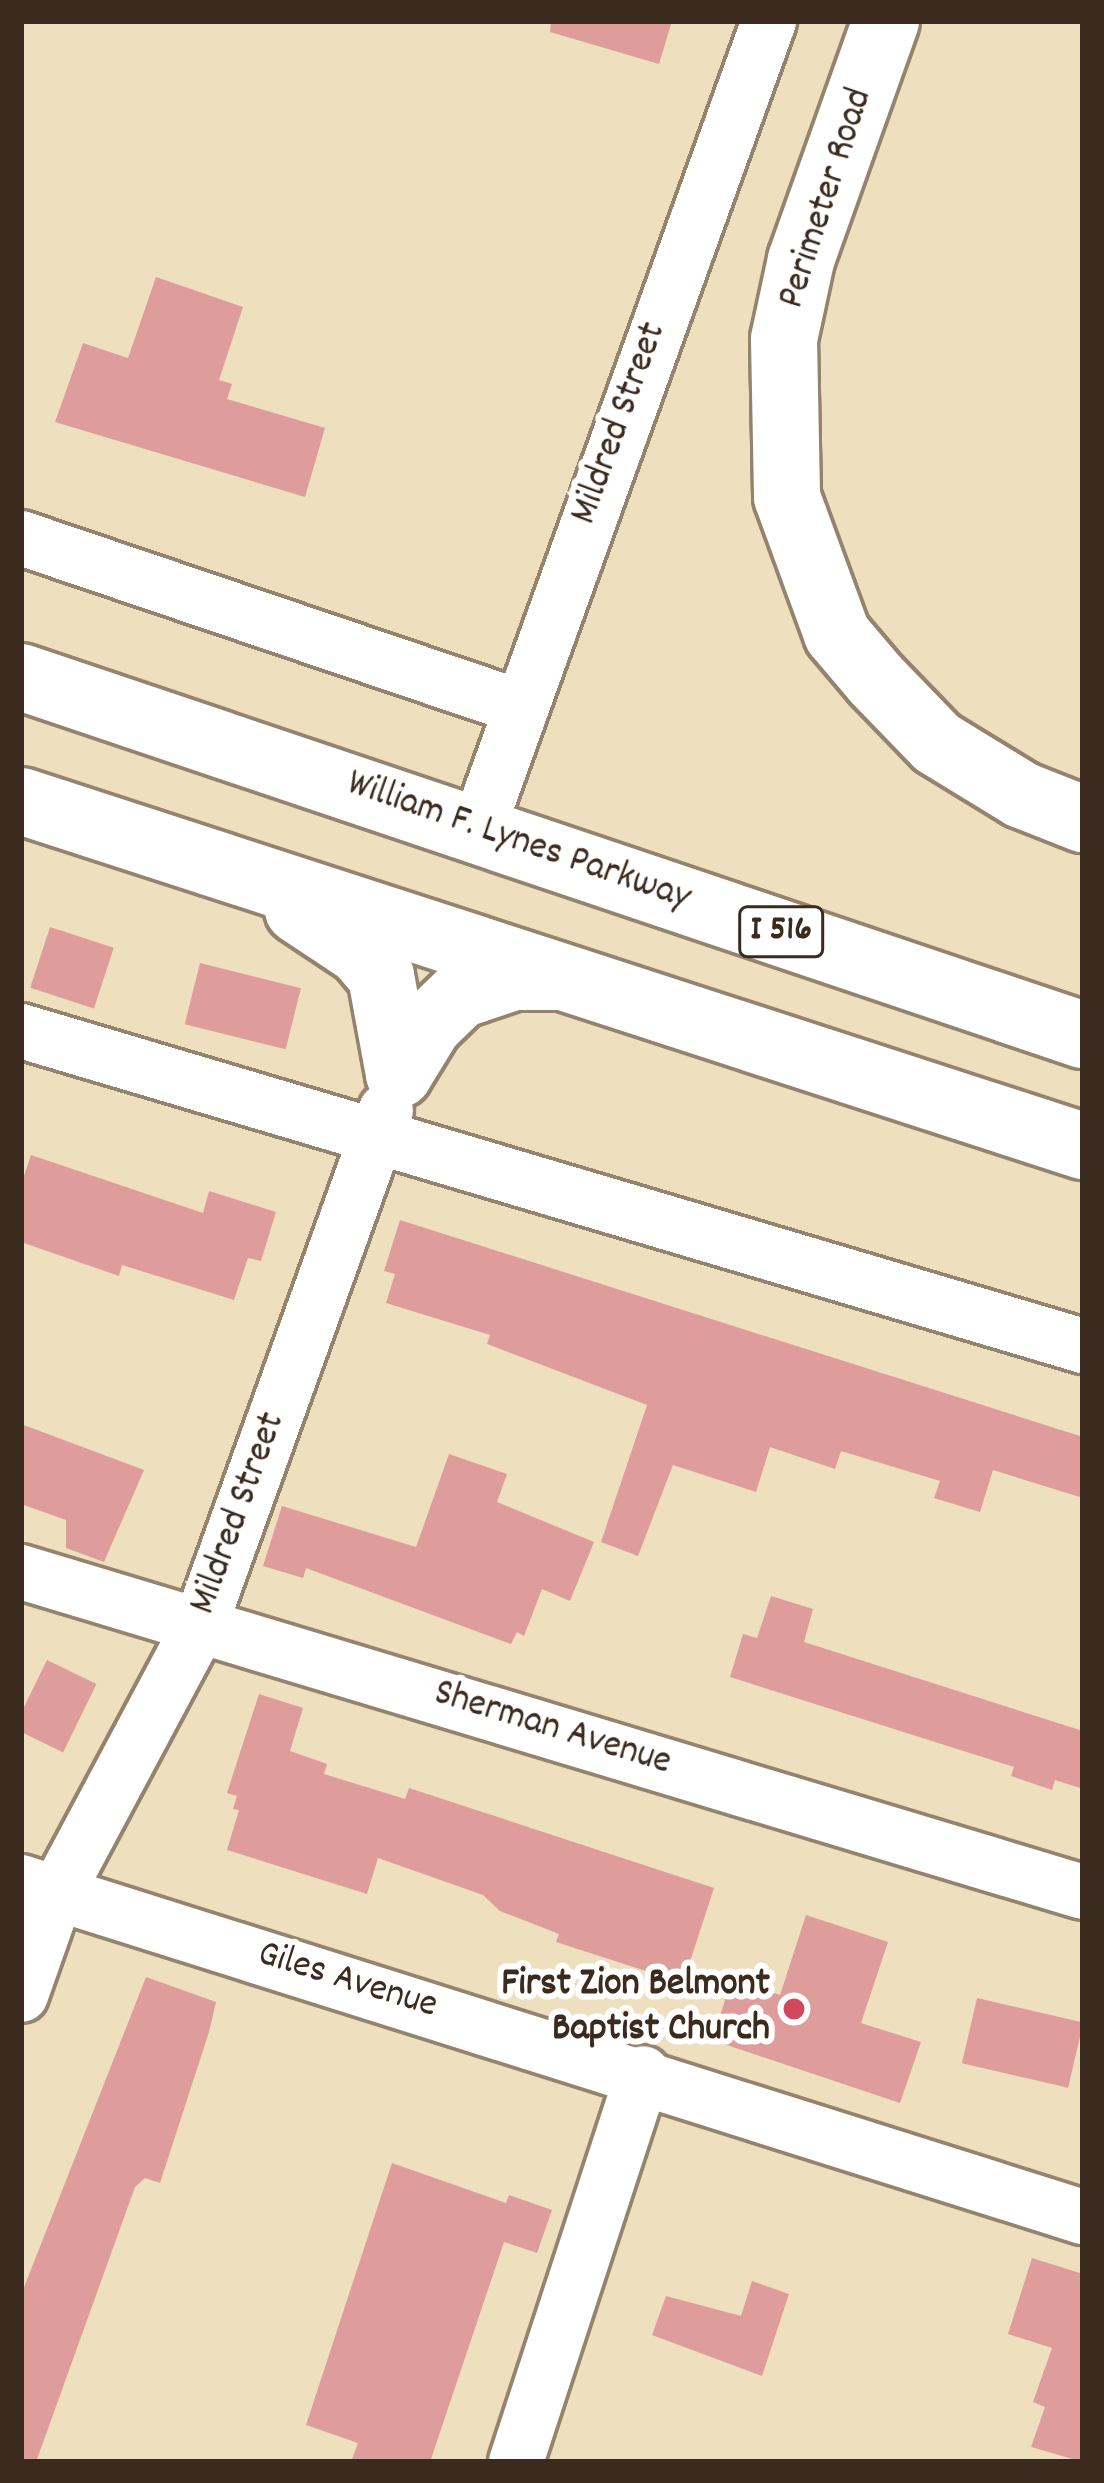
<!DOCTYPE html>
<html>
<head>
<meta charset="utf-8">
<style>
	body { margin:0 }
	#map { position:relative; width:1104px; height:2483px; overflow:hidden; background:#eedfbf; font-family:Dekko,sans-serif }
	div>[style] { position:absolute }
	[style*='--x'] { left:calc(var(--x)*1px); top:calc(var(--y)*1px); width:calc(var(--w)*1px); rotate:calc(var(--a)*1deg) }
	.building>* { inset:0; background:#de9d9b; transform-origin:0 0 }
	.roads { filter:drop-shadow(3px 0 #94846e) drop-shadow(-3px 0 #94846e) drop-shadow(0 3px #94846e) drop-shadow(0 -3px #94846e) }
	.street>* { height:54px; margin:-27px; padding:0 27px; transform-origin:27px; border-radius:27px; background:#fff }
	.secondary>* { height:66px; margin:-33px; padding:0 33px; transform-origin:33px; border-radius:33px; background:#fff }
	.highway>* { height:66px; margin:-33px; padding:0 33px; transform-origin:33px; border-radius:33px; background:#fff }
	.dots>* { width:33px; height:33px; translate:-50% -50%; box-sizing:border-box; border:6px solid #fff; border-radius:50% }
	span { translate:-50% -50%; white-space:nowrap; text-align:center; line-height:1.15; -webkit-text-stroke:12px #fff; paint-order:stroke }
	.shield-label span { padding:3px 9px; background:#fff; border:3px solid; border-radius:9px; -webkit-text-stroke-width:0 }
	.shield-label { font-size:36px; color:#3b2a1e; font-weight:700 }
	.street-label { font-size:39px; color:#3b2a1e }
	.poi-label { font-size:39px; color:#3b2a1e; font-weight:700 }
	.right { translate:-100% -50%; text-align:right }
	.frame { position:absolute; inset:0; border:24px solid #3b2a1e; pointer-events:none }
</style>
</head>
<body>
<div id="map">
	<div class="building">
		<div style="clip-path:polygon(551px 21px,672px 21px,659px 64px,550px 32px)"></div>
		<div style="clip-path:polygon(156px 277px,243px 307px,219px 380px,232px 384px,227px 399px,325px 428px,305px 497px,55px 422px,83px 343px,128px 358px)"></div>
		<div style="left:50px;top:927px;width:67px;height:64px;rotate:18deg"></div>
		<div style="left:200px;top:963px;width:104px;height:63px;rotate:14deg"></div>
		<div style="clip-path:polygon(31px 1155px,203px 1213px,209px 1191px,276px 1212px,261px 1261px,248px 1258px,234px 1300px,122px 1265px,119px 1276px,21px 1242px,21px 1185px)"></div>
		<div style="clip-path:polygon(400px 1220px,1083px 1437px,1083px 1498px,993px 1470px,980px 1512px,934px 1498px,940px 1481px,841px 1451px,835px 1469px,770px 1447px,756px 1492px,673px 1465px,638px 1556px,601px 1542px,647px 1405px,487px 1344px,490px 1335px,386px 1303px,395px 1274px,384px 1271px)"></div>
		<div style="clip-path:polygon(21px 1424px,144px 1470px,104px 1562px,66px 1548px,66px 1520px,21px 1504px)"></div>
		<div style="clip-path:polygon(449px 1454px,507px 1474px,497px 1502px,594px 1542px,570px 1601px,542px 1589px,524px 1636px,517px 1632px,511px 1644px,306px 1568px,303px 1578px,263px 1566px,282px 1506px,416px 1547px)"></div>
		<div style="clip-path:polygon(771px 1596px,813px 1609px,804px 1642px,1083px 1731px,1083px 1789px,1055px 1780px,1052px 1790px,1011px 1776px,1014px 1767px,730px 1677px,743px 1634px,757px 1638px)"></div>
		<div style="left:47px;top:1660px;width:55px;height:76px;rotate:26deg"></div>
		<div style="clip-path:polygon(259px 1694px,303px 1708px,290px 1751px,327px 1764px,324px 1774px,405px 1799px,409px 1788px,714px 1888px,683px 1983px,556px 1942px,559px 1934px,500px 1911px,483px 1895px,378px 1858px,367px 1894px,227px 1850px,239px 1810px,233px 1809px,237px 1796px,227px 1793px)"></div>
		<div style="clip-path:polygon(806px 1915px,888px 1942px,861px 2023px,921px 2042px,900px 2103px,712px 2040px,732px 1979px,780px 1995px)"></div>
		<div style="clip-path:polygon(146px 1977px,216px 2002px,209px 2032px,160px 2183px,145px 2178px,135px 2187px,36px 2462px,21px 2462px,21px 2295px)"></div>
		<div style="left:977px;top:1998px;width:109px;height:67px;rotate:13deg"></div>
		<div style="clip-path:polygon(392px 2163px,506px 2203px,509px 2195px,552px 2210px,537px 2253px,504px 2242px,430px 2462px,351px 2462px,358px 2443px,306px 2425px)"></div>
		<div style="clip-path:polygon(1032px 2258px,1083px 2274px,1083px 2462px,1031px 2447px,1045px 2407px,1033px 2402px,1052px 2348px,1008px 2334px)"></div>
		<div style="clip-path:polygon(752px 2281px,789px 2294px,762px 2376px,652px 2335px,666px 2296px,741px 2316px)"></div>
	</div>
	<div class="roads">
		<div class="street">
			<div style="--x:21;--y:538;--w:524;--a:18.71"></div>
			<div style="--x:478;--y:829;--w:859;--a:-70.19"></div>
			<div style="--x:21;--y:1031;--w:1108;--a:16.52"></div>
			<div style="--x:21;--y:1572;--w:1109;--a:16.77"></div>
			<div style="--x:21;--y:1882;--w:1114;--a:17.51"></div>
			<div style="--x:32;--y:1913;--w:32;--a:-39"></div>
			<div style="--x:57;--y:1893;--w:306;--a:-61.9"></div>
			<div style="--x:201;--y:1623;--w:545;--a:-70.17"></div>
			<div style="--x:21;--y:1995;--w:108;--a:-70.6"></div>
			<div style="--x:516;--y:2462;--w:409;--a:-71.9"></div>
		</div>
		<div class="secondary">
			<div style="--x:886;--y:21;--w:254;--a:109.6"></div>
			<div style="--x:801;--y:260;--w:81;--a:102.1"></div>
			<div style="--x:784;--y:339;--w:158;--a:88.9"></div>
			<div style="--x:787;--y:497;--w:146;--a:69.9"></div>
			<div style="--x:837;--y:634;--w:60;--a:49.7"></div>
			<div style="--x:876;--y:680;--w:88;--a:45.9"></div>
			<div style="--x:937;--y:743;--w:100;--a:31.5"></div>
			<div style="--x:1022;--y:795;--w:66;--a:21.5"></div>
		</div>
		<div class="highway">
			<div style="--x:21;--y:677;--w:1121;--a:18.63"></div>
			<div style="--x:21;--y:801;--w:1117;--a:18"></div>
			<div style="--x:298;--y:910;--w:76;--a:33.7"></div>
			<div style="--x:361;--y:952;--w:31;--a:50"></div>
			<div style="--x:381;--y:976;--w:100;--a:79.6"></div>
			<div style="--x:399;--y:1074;--w:57;--a:-58.5"></div>
			<div style="--x:429;--y:1025;--w:43;--a:-44.1"></div>
			<div style="--x:460;--y:995;--w:57;--a:-18.4"></div>
			<div style="--x:514;--y:977;--w:43;--a:0"></div>
		</div>
	</div>
	<div class="dots">
		<div style="left:794px;top:2009px;background:#d1495b"></div>
	</div>
	<div class="shield-label">
		<span style="left:781px;top:932px">I 516</span>
	</div>
	<div class="street-label">
		<span style="left:828px;top:199px;rotate:-72deg">Perimeter Road</span>
		<span style="left:621px;top:424px;rotate:-70deg">Mildred Street</span>
		<span style="left:518px;top:843px;rotate:19deg">William F. Lynes Parkway</span>
		<span style="left:240px;top:1514px;rotate:-70deg">Mildred Street</span>
		<span style="left:552px;top:1730px;rotate:17deg">Sherman Avenue</span>
		<span style="left:347px;top:1982px;rotate:17deg">Giles Avenue</span>
	</div>
	<div class="poi-label">
		<span class="right" style="left:770px;top:2009px">First Zion Belmont<br>Baptist Church</span>
	</div>
	<div class="frame"></div>
</div>
</body>
</html>
